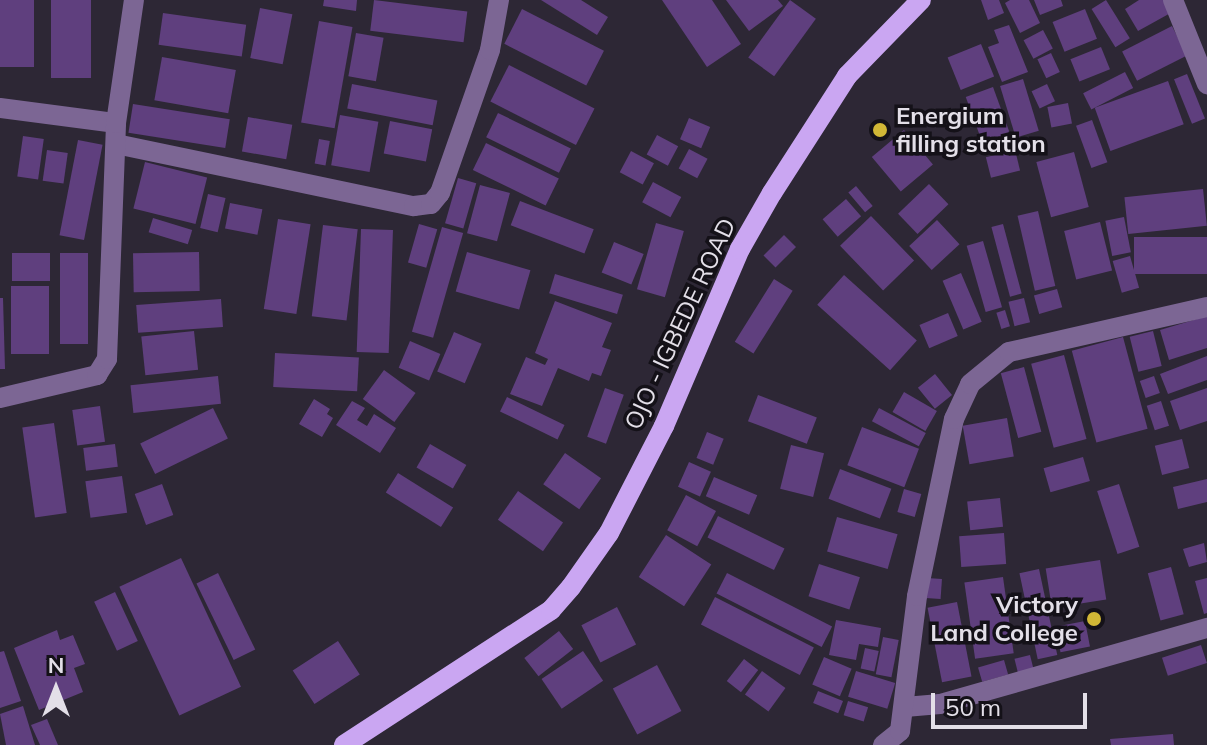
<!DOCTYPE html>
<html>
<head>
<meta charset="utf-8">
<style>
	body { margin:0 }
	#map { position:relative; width:1207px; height:745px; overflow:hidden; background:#2d2735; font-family:Mulish,sans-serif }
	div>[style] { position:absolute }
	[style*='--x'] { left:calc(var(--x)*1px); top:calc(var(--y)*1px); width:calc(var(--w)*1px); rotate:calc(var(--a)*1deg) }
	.building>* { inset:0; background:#5f3f7e; transform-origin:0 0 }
	.minor>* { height:20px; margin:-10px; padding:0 10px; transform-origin:10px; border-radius:10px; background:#7c6694 }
	.major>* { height:20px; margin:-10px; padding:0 10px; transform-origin:10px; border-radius:10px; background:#caa6f2 }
	.dots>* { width:22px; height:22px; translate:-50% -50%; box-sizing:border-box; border:4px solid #141118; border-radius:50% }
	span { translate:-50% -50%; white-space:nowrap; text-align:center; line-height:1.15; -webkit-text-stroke:7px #141118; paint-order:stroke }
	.poi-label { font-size:24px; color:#e3dfe8; font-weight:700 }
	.left { translate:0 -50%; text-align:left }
	.right { translate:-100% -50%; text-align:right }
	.street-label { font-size:24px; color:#e3dfe8 }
	.north { position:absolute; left:16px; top:649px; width:80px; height:80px; -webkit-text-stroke:6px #141118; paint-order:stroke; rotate:0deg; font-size:22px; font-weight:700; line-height:32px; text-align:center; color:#e3dfe8 }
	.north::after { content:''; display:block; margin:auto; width:28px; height:36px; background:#e3dfe8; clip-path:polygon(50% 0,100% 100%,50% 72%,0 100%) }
	.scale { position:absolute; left:931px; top:693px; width:156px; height:36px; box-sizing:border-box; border:4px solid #e3dfe8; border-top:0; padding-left:10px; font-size:24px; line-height:28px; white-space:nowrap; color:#e3dfe8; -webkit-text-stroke:6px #141118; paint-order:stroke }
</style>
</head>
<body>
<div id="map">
	<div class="building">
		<div style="left:0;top:0;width:34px;height:67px"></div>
		<div style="left:51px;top:0;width:40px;height:78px"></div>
		<div style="clip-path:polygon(324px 0,357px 0,356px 11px,323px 6px)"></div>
		<div style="left:374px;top:0;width:94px;height:31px;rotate:7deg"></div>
		<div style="clip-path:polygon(541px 0,581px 0,608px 17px,597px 35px)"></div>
		<div style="clip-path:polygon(662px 0,712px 0,741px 44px,707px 67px)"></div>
		<div style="clip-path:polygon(726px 0,778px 0,783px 6px,749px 31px)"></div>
		<div style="left:790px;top:0;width:32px;height:71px;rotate:36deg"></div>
		<div style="clip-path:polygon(981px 0,999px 0,1004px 13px,988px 20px)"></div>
		<div style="clip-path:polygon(1010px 0,1029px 0,1040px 23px,1020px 33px,1005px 3px)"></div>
		<div style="clip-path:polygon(1034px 0,1061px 0,1063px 6px,1040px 15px)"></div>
		<div style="left:1106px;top:0;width:45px;height:17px;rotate:58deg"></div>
		<div style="clip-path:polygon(1139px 0,1170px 0,1176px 10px,1138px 31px,1125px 9px)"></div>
		<div style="left:260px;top:8px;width:33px;height:51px;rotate:11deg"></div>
		<div style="left:522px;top:9px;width:92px;height:39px;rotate:27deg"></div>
		<div style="left:1085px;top:9px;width:32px;height:35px;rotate:68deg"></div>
		<div style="left:163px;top:13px;width:84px;height:32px;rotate:8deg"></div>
		<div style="left:319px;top:21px;width:34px;height:103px;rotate:10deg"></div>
		<div style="clip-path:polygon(1009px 25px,1028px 72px,1002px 82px,988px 47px,999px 43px,994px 30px)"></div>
		<div style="left:1172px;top:26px;width:33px;height:56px;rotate:63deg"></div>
		<div style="left:1043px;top:30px;width:21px;height:22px;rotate:62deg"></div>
		<div style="left:356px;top:33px;width:28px;height:44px;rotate:10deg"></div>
		<div style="left:981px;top:44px;width:35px;height:36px;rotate:68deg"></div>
		<div style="left:1101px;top:47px;width:24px;height:33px;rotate:68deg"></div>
		<div style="left:1051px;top:53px;width:21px;height:15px;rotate:65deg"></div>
		<div style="left:162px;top:57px;width:75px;height:44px;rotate:10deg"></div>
		<div style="left:509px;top:65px;width:96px;height:41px;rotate:27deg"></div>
		<div style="left:1125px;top:72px;width:18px;height:47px;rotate:63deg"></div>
		<div style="left:1187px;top:74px;width:48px;height:14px;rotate:68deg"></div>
		<div style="left:1023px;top:79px;width:54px;height:24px;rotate:73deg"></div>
		<div style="left:1168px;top:81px;width:46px;height:78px;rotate:70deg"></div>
		<div style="left:352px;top:84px;width:87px;height:25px;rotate:11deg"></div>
		<div style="left:1047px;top:84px;width:19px;height:17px;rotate:65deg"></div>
		<div style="left:993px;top:87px;width:56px;height:29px;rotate:70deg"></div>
		<div style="left:1068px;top:103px;width:21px;height:21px;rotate:79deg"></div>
		<div style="left:133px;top:104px;width:98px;height:29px;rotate:9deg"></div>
		<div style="left:498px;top:113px;width:81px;height:27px;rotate:26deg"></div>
		<div style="left:340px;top:115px;width:39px;height:51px;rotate:10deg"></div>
		<div style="left:248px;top:117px;width:45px;height:35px;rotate:10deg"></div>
		<div style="left:689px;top:118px;width:23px;height:23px;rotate:23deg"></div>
		<div style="left:1092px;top:120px;width:45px;height:17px;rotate:70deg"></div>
		<div style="left:390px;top:121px;width:43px;height:33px;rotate:11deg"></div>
		<div style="left:904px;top:130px;width:45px;height:42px;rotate:50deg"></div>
		<div style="left:657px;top:135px;width:24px;height:22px;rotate:28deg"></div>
		<div style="left:23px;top:136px;width:21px;height:41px;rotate:8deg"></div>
		<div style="left:319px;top:139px;width:11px;height:25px;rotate:10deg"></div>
		<div style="left:78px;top:140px;width:25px;height:97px;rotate:11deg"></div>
		<div style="left:486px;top:143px;width:81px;height:30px;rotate:26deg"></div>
		<div style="left:689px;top:149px;width:21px;height:22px;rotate:28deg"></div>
		<div style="left:47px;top:150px;width:21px;height:31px;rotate:8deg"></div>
		<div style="left:1015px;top:150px;width:21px;height:30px;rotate:76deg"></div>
		<div style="left:631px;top:151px;width:26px;height:24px;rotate:28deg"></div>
		<div style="left:1074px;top:152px;width:57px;height:39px;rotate:75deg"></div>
		<div style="left:145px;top:162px;width:64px;height:48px;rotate:14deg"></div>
		<div style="left:458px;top:178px;width:19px;height:47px;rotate:16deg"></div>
		<div style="left:653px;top:182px;width:32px;height:23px;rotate:28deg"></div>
		<div style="left:929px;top:184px;width:28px;height:43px;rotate:46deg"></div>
		<div style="left:480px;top:185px;width:31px;height:50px;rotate:15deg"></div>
		<div style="left:856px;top:186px;width:26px;height:10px;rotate:50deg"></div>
		<div style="left:1203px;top:189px;width:37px;height:79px;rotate:84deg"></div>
		<div style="left:208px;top:194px;width:18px;height:35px;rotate:13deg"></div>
		<div style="left:846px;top:199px;width:23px;height:31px;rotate:49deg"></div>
		<div style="left:520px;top:201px;width:79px;height:26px;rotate:21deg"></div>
		<div style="left:230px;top:203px;width:33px;height:26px;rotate:11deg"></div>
		<div style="left:1038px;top:211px;width:77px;height:21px;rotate:77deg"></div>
		<div style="left:871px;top:216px;width:62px;height:43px;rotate:46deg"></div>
		<div style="left:1124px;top:217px;width:36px;height:19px;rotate:79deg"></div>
		<div style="left:153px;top:218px;width:41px;height:15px;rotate:17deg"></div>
		<div style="left:278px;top:219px;width:33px;height:91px;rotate:9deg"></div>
		<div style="left:937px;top:220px;width:33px;height:38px;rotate:47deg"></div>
		<div style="left:1100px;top:222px;width:50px;height:37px;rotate:76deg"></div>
		<div style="left:656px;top:223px;width:29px;height:69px;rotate:16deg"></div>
		<div style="left:419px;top:224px;width:19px;height:40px;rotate:16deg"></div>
		<div style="left:1003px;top:224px;width:72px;height:12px;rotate:75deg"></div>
		<div style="left:323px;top:225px;width:35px;height:92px;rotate:7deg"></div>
		<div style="left:442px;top:227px;width:22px;height:109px;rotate:16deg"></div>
		<div style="left:361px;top:229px;width:32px;height:123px;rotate:2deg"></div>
		<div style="left:784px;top:235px;width:17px;height:29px;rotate:45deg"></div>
		<div style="left:1207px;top:237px;width:37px;height:73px;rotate:90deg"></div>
		<div style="left:983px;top:241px;width:69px;height:17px;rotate:74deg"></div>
		<div style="left:614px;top:242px;width:32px;height:33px;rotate:22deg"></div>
		<div style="left:199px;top:252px;width:39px;height:66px;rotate:89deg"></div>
		<div style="left:467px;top:252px;width:66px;height:41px;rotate:16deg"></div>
		<div style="left:12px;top:253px;width:38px;height:28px"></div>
		<div style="left:60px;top:253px;width:28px;height:91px"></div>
		<div style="left:1130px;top:256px;width:33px;height:18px;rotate:74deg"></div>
		<div style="left:961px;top:273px;width:53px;height:20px;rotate:67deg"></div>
		<div style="left:555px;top:274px;width:71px;height:20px;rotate:17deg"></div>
		<div style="left:844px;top:275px;width:98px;height:40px;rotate:42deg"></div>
		<div style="left:774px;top:279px;width:22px;height:74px;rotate:32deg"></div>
		<div style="left:11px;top:286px;width:38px;height:68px"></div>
		<div style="left:1057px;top:289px;width:19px;height:24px;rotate:74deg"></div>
		<div style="clip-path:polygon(0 298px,3px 298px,5px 369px,0 369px)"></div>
		<div style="left:1024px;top:298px;width:25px;height:16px;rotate:76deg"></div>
		<div style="left:221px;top:299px;width:28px;height:85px;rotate:86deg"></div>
		<div style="clip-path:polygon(555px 301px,612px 323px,602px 347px,611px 350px,601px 376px,592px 373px,589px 381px,558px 368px,542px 406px,510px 394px,526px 357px,545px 365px,548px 359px,535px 353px)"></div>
		<div style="left:1005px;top:310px;width:17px;height:9px;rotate:73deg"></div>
		<div style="left:948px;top:313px;width:25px;height:31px;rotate:67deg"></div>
		<div style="clip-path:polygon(1207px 316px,1207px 348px,1169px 360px,1160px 330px)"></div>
		<div style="left:194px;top:331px;width:39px;height:53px;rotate:84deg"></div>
		<div style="left:1153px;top:331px;width:36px;height:24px;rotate:76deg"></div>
		<div style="left:454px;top:332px;width:30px;height:43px;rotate:23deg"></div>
		<div style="left:1123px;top:337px;width:95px;height:53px;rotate:75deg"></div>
		<div style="left:410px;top:341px;width:33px;height:29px;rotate:23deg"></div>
		<div style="left:275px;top:353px;width:84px;height:34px;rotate:3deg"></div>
		<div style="left:1064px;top:355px;width:87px;height:34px;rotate:75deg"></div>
		<div style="clip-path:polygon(1207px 356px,1207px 380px,1168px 394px,1160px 374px)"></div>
		<div style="left:1024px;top:367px;width:67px;height:24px;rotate:75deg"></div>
		<div style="left:384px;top:370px;width:39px;height:36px;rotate:36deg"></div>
		<div style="left:935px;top:374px;width:27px;height:22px;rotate:51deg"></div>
		<div style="left:218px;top:376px;width:28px;height:88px;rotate:84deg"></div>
		<div style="left:1154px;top:376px;width:18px;height:15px;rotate:71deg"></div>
		<div style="left:605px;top:388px;width:20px;height:52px;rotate:20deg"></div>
		<div style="clip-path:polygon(1207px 388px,1207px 421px,1180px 430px,1170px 401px)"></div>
		<div style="left:904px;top:392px;width:38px;height:23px;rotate:30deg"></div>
		<div style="left:758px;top:395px;width:63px;height:28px;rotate:21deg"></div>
		<div style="left:507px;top:397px;width:64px;height:16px;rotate:26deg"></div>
		<div style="clip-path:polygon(314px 399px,330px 409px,327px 414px,333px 418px,322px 437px,299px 424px)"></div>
		<div style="clip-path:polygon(352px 401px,365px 408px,357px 420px,367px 426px,374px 414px,396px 428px,380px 453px,336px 425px)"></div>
		<div style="left:1161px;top:401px;width:26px;height:15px;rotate:72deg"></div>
		<div style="left:100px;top:406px;width:36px;height:28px;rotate:82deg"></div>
		<div style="left:213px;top:408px;width:34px;height:81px;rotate:64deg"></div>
		<div style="left:879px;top:408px;width:53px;height:15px;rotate:28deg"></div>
		<div style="left:1007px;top:418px;width:39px;height:45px;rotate:80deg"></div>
		<div style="left:54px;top:423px;width:91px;height:32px;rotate:82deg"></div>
		<div style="left:862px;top:427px;width:61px;height:41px;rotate:21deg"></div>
		<div style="left:707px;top:432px;width:18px;height:28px;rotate:22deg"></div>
		<div style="left:1182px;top:439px;width:30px;height:28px;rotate:76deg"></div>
		<div style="left:115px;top:444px;width:23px;height:32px;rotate:83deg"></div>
		<div style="left:430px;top:444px;width:42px;height:27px;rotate:30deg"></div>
		<div style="left:791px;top:445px;width:34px;height:45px;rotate:14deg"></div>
		<div style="left:565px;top:453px;width:44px;height:38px;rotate:35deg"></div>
		<div style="left:1083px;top:457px;width:25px;height:41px;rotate:74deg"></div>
		<div style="left:689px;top:462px;width:24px;height:27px;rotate:24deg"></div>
		<div style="left:840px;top:469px;width:55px;height:32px;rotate:21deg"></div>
		<div style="left:398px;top:473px;width:65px;height:23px;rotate:32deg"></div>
		<div style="left:122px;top:476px;width:37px;height:37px;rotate:82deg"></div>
		<div style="left:714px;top:477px;width:47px;height:21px;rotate:23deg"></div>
		<div style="clip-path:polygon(1207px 479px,1207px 502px,1178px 509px,1173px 487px)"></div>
		<div style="left:162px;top:484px;width:33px;height:29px;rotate:70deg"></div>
		<div style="left:1119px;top:484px;width:66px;height:23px;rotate:72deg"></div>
		<div style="left:904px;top:489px;width:18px;height:24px;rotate:16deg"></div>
		<div style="left:518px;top:491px;width:55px;height:35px;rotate:35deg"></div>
		<div style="left:686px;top:495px;width:34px;height:40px;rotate:28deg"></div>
		<div style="left:1000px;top:498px;width:29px;height:33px;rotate:84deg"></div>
		<div style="left:718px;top:516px;width:74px;height:24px;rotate:26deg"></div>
		<div style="left:837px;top:517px;width:63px;height:36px;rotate:16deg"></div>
		<div style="left:1004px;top:533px;width:31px;height:45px;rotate:86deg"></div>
		<div style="left:666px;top:535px;width:54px;height:50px;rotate:33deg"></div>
		<div style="clip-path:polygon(1204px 543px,1207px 562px,1189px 567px,1183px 549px)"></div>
		<div style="left:181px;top:558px;width:142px;height:68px;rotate:65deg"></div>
		<div style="left:1100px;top:560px;width:40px;height:55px;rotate:81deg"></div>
		<div style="left:819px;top:564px;width:43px;height:34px;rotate:18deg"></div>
		<div style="left:1171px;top:567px;width:49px;height:24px;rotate:75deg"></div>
		<div style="left:1039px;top:569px;width:88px;height:20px;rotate:78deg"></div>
		<div style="left:218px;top:573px;width:85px;height:24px;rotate:64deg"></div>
		<div style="left:727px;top:573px;width:118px;height:23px;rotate:27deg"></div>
		<div style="left:1003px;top:577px;width:77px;height:39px;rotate:82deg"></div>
		<div style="left:927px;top:578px;width:15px;height:20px;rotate:4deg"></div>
		<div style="clip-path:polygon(1207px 578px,1207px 613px,1204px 614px,1195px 581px)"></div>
		<div style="left:115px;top:592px;width:54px;height:23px;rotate:65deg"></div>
		<div style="left:715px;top:597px;width:111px;height:31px;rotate:27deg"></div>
		<div style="left:957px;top:602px;width:76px;height:30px;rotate:79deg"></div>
		<div style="left:617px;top:607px;width:42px;height:40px;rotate:63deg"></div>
		<div style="clip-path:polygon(836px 620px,881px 628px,878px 647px,859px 644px,856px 660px,829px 655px)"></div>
		<div style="left:1085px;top:621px;width:26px;height:30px;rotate:79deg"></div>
		<div style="clip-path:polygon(57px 630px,60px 640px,73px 635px,85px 664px,74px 668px,83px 692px,39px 710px,14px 648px)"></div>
		<div style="left:559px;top:631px;width:23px;height:44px;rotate:52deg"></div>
		<div style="left:883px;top:637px;width:16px;height:38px;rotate:11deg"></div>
		<div style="left:338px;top:641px;width:40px;height:54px;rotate:57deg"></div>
		<div style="left:1201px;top:645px;width:19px;height:41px;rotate:72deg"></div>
		<div style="left:865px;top:648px;width:14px;height:21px;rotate:12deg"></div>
		<div style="clip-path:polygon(4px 651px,21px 701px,0 708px,0 652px)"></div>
		<div style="left:583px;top:651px;width:36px;height:50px;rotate:56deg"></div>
		<div style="left:1030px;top:655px;width:16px;height:16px;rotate:76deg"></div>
		<div style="left:824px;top:657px;width:30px;height:30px;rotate:23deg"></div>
		<div style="left:744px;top:659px;width:18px;height:28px;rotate:38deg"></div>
		<div style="left:1004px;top:660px;width:15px;height:27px;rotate:74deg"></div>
		<div style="left:657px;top:665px;width:52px;height:50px;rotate:62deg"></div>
		<div style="left:762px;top:671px;width:29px;height:29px;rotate:36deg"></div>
		<div style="left:856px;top:671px;width:41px;height:27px;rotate:17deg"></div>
		<div style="left:818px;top:691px;width:27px;height:13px;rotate:22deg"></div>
		<div style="left:848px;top:701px;width:21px;height:15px;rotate:17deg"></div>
		<div style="clip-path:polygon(23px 706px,35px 745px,6px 745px,0 714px)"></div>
		<div style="clip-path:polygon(47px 719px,58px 745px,40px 745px,31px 725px)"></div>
		<div style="clip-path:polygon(1173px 734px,1174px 745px,1111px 745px,1110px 739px)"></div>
	</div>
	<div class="minor">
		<div style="--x:1173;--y:0;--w:91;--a:68"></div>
		<div style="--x:0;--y:108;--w:117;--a:7.4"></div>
		<div style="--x:116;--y:144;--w:304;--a:11.8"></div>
		<div style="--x:414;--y:206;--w:17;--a:-7"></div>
		<div style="--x:431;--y:204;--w:14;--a:-51"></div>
		<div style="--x:440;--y:193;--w:151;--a:-70.7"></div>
		<div style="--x:490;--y:50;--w:51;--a:-79.8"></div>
		<div style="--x:0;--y:398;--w:100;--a:-13.3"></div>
		<div style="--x:97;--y:375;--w:19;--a:-58"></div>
		<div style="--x:107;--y:359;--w:236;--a:-87.8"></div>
		<div style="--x:116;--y:123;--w:124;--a:-81.7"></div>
		<div style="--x:905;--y:707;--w:35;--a:-5"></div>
		<div style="--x:940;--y:704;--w:278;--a:-15.9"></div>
		<div style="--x:883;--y:745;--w:22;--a:-39"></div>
		<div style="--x:900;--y:731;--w:136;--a:-82.8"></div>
		<div style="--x:917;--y:596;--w:181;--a:-78.2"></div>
		<div style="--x:954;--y:419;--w:38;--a:-65"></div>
		<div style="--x:970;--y:384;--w:50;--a:-39.4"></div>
		<div style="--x:1009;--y:352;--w:203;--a:-12.8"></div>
	</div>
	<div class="major">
		<div style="--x:344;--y:745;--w:247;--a:-33.1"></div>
		<div style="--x:551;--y:610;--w:30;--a:-49"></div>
		<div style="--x:571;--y:587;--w:66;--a:-54.9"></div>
		<div style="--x:609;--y:533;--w:120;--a:-62.8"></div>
		<div style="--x:664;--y:426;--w:193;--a:-66.8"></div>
		<div style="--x:740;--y:249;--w:64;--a:-60.3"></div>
		<div style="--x:772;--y:193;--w:139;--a:-57.3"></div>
		<div style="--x:847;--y:76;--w:106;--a:-45.8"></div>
	</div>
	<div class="dots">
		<div style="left:880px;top:130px;background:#d1b736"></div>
		<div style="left:1094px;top:619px;background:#d1b736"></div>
	</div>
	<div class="poi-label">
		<span class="left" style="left:896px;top:130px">Energium<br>filling station</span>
		<span class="right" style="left:1078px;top:619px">Victory<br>Land College</span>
	</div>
	<div class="street-label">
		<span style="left:680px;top:324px;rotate:-65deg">OJO - IGBEDE ROAD</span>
	</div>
	<div class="north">N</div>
	<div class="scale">50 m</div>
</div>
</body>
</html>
